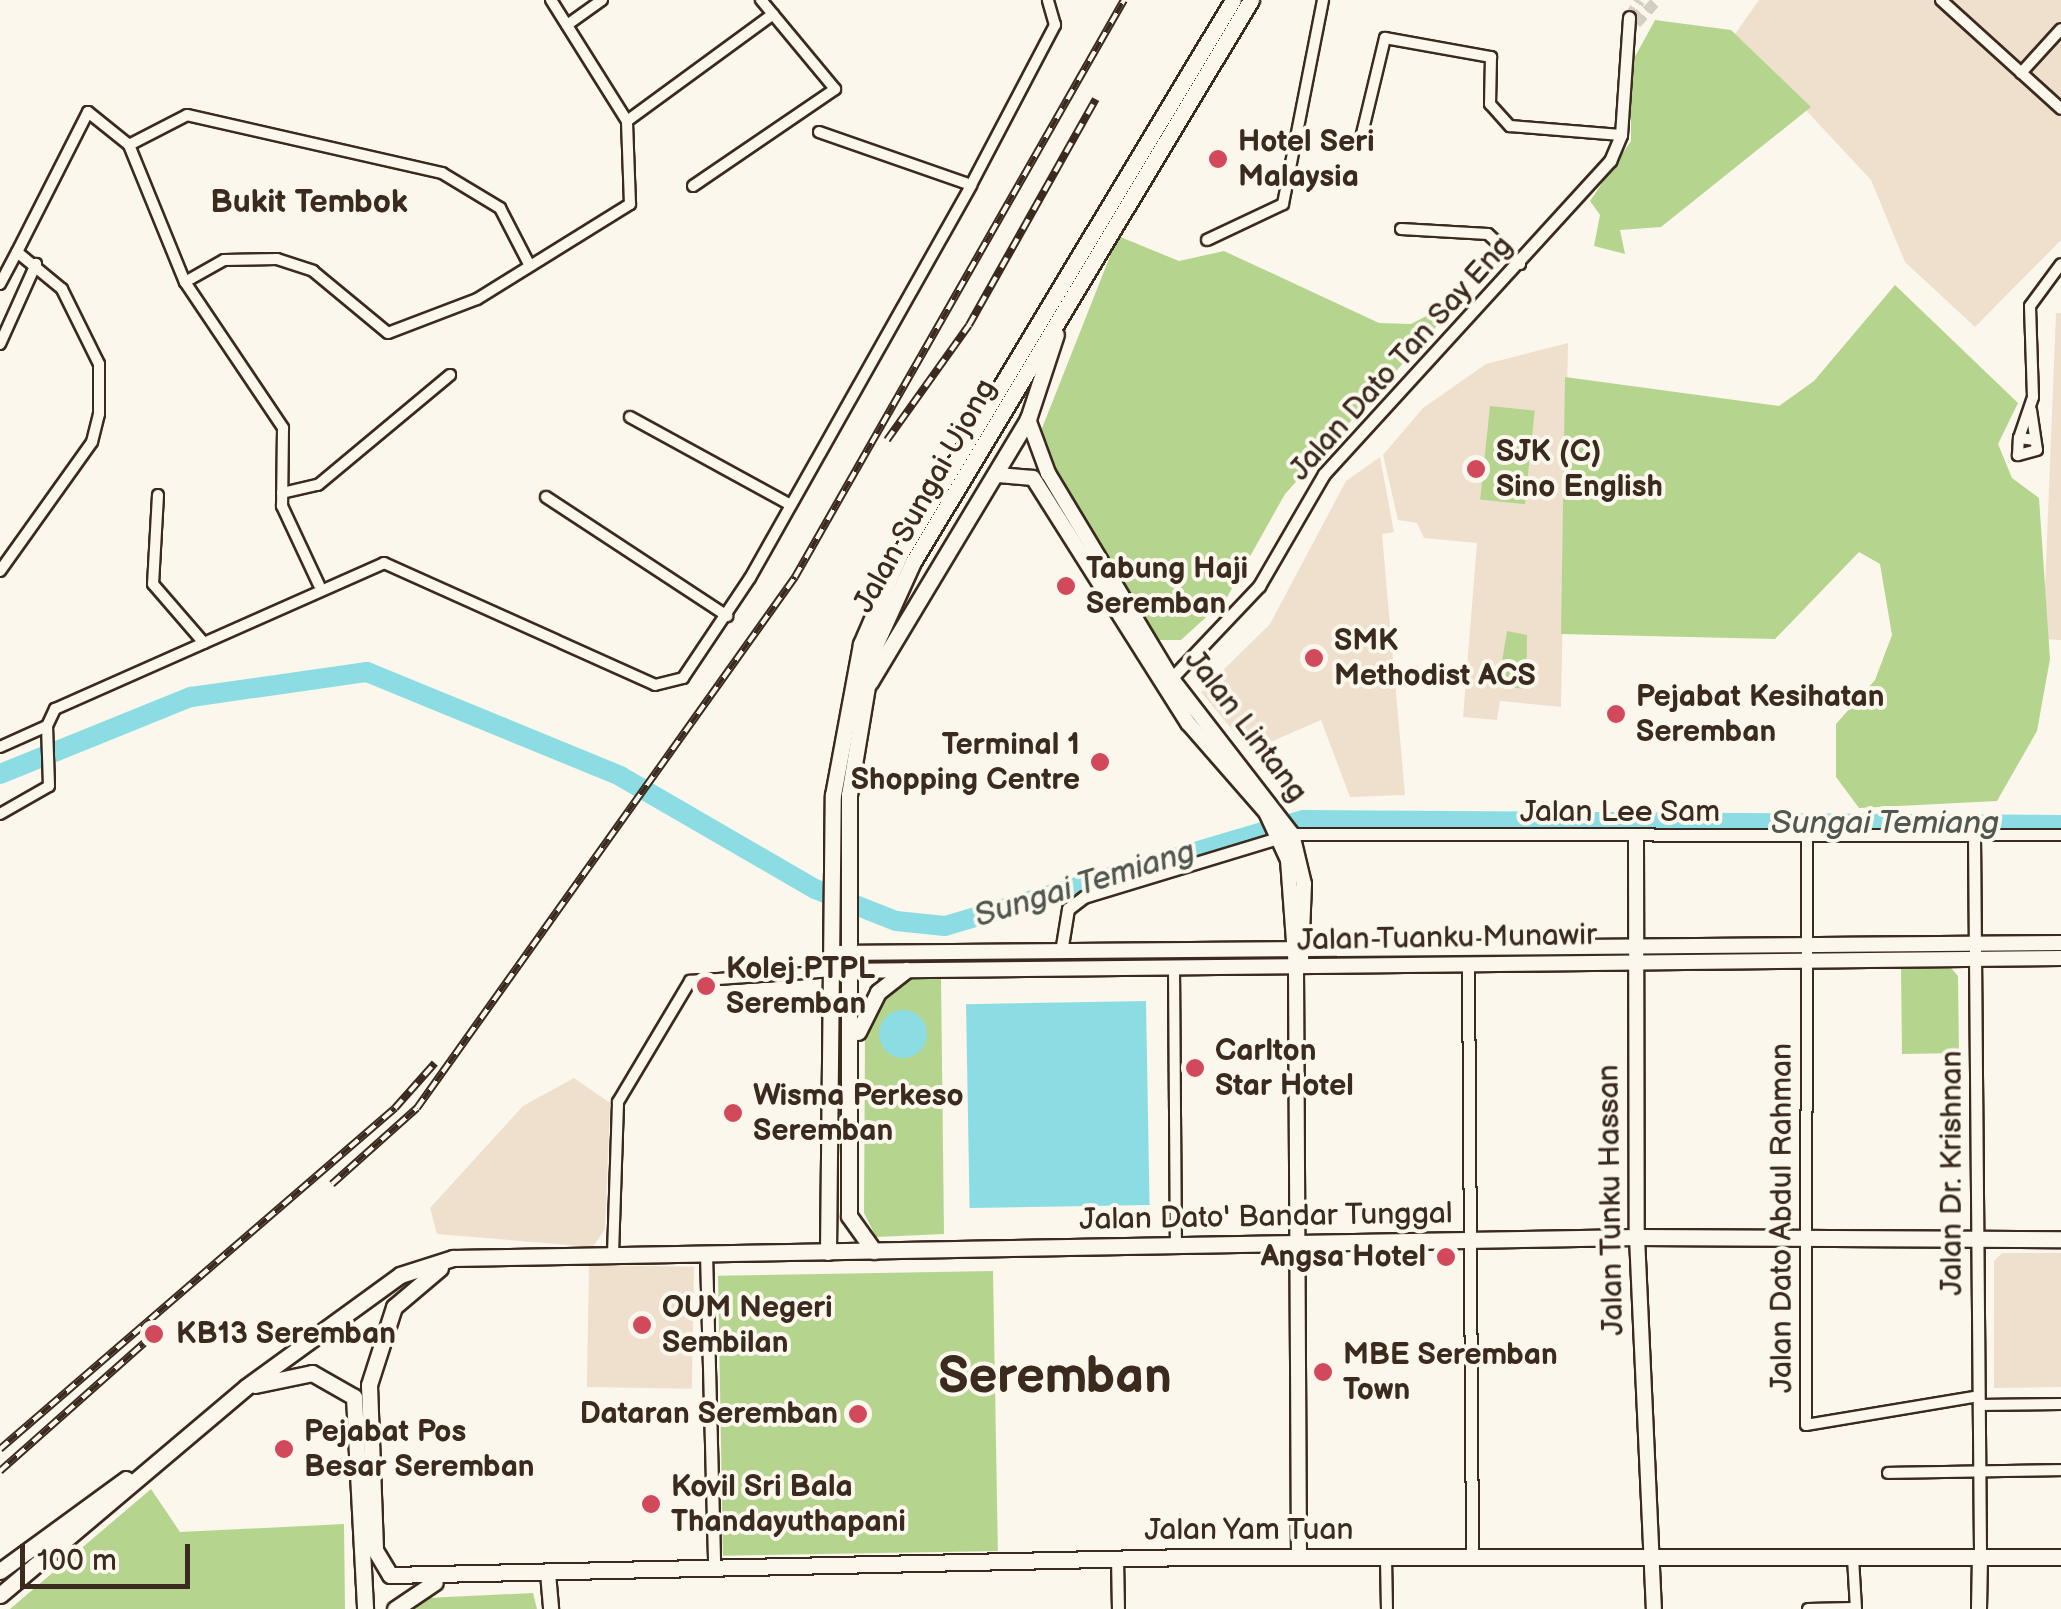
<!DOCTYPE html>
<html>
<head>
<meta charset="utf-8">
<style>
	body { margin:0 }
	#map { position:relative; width:2061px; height:1609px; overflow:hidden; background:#fbf7ec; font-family:"Balsamiq Sans",sans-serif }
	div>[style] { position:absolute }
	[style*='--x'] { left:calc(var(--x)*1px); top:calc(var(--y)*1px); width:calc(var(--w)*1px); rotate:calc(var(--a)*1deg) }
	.built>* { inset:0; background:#efe0cd; transform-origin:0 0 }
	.green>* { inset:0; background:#b5d58f; transform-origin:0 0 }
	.water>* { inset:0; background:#8bdde3; transform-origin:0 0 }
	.round { border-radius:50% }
	.river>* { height:20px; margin:-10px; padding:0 10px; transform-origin:10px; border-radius:10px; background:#8bdde3 }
	.tertiary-tunnel>* { height:11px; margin-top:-5.5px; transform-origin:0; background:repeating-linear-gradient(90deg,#d5cec3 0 11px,transparent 0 16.5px) }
	.roads { filter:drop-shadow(2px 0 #3b2a1e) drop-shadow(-2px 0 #3b2a1e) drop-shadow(0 2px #3b2a1e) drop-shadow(0 -2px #3b2a1e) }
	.minor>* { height:10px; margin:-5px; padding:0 5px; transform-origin:5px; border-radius:5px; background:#fbf7ec }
	.tertiary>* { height:11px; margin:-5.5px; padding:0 5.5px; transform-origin:5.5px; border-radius:5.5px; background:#fbf7ec }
	.secondary>* { height:14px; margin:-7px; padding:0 7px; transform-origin:7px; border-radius:7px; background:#fbf7ec }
	.trunk>* { height:15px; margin:-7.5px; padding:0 7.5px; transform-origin:7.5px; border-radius:7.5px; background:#fbf7ec }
	.rail>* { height:8px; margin-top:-4px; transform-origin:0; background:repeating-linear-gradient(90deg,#fbf7ec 0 11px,#3b2a1e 0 22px); box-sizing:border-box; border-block:2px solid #3b2a1e }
	.dots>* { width:28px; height:28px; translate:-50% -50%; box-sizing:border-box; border:5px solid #fbf7ec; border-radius:50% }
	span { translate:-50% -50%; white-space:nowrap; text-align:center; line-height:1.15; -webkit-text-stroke:8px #fbf7ec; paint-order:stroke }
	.poi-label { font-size:30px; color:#3b2a1e; font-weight:700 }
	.left { translate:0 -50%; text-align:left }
	.right { translate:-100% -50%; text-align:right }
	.street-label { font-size:30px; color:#3b2a1e }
	.neighbourhood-label { font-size:32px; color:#3b2a1e; font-weight:700 }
	.water-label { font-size:32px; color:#4f574f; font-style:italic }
	.town-label { font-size:50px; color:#3b2a1e; font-weight:700 }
	.scale { position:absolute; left:20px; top:1544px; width:170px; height:45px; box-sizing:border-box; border:5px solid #3b2a1e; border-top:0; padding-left:12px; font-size:30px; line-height:35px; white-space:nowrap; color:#3b2a1e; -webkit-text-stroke:8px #fbf7ec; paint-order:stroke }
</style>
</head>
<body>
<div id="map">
	<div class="built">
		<div style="clip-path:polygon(1759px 0,2061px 0,2061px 240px,1975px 327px,1905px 262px,1871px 180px,1735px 34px)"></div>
		<div style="clip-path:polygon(2056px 313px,2061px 313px,2061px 640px,2043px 639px)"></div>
		<div style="clip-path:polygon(1568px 343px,1561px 707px,1500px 701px,1497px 720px,1463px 717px,1477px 543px,1424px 538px,1417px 523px,1398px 520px,1383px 455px,1423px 408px,1486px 364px)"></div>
		<div style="clip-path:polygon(1380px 457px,1394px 532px,1382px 534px,1405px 795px,1350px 797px,1321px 720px,1250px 751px,1201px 692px,1270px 624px,1346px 481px)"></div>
		<div style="clip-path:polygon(574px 1078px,610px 1103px,605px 1229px,593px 1247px,437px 1234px,430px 1208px,523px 1106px)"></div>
		<div style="clip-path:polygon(2002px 1253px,2061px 1253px,2061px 1387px,1994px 1388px,1994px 1261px)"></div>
		<div style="left:589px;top:1265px;width:105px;height:122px;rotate:1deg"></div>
	</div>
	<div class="green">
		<div style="clip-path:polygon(1655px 20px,1731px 30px,1811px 107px,1661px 227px,1620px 230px,1625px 254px,1594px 246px,1600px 215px,1590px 201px,1631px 141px,1631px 64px)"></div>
		<div style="clip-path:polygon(1118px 236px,1179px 261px,1224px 251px,1379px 323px,1411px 324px,1463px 297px,1285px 494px,1226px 599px,1181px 640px,1159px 640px,1035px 446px)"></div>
		<div style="clip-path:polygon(1895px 285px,2018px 403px,1998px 444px,2012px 478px,2039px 498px,2050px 659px,2037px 731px,1997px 801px,1859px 808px,1836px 777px,1836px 724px,1875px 680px,1892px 635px,1880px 564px,1859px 552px,1775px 639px,1561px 634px,1565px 377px,1779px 406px,1814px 381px)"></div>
		<div style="left:1490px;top:406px;width:45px;height:94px;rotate:6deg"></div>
		<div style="clip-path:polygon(1507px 631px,1527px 635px,1526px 689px,1498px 686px)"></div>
		<div style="clip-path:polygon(1951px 968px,1958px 976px,1959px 1053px,1902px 1054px,1901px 969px)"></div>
		<div style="clip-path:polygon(908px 977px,941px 977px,944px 1234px,876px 1237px,864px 1213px,865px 1039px,883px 997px)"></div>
		<div style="left:993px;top:1271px;width:280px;height:275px;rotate:89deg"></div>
		<div style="clip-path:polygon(151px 1489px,180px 1532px,344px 1524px,345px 1609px,10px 1609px)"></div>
		<div style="clip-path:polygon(533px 1593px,537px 1609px,415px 1609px,426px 1598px)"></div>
	</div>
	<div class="water">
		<div style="left:1146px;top:1001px;width:204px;height:180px;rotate:89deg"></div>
		<div class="round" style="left:879px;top:1010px;width:48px;height:48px"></div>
	</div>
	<div class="river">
		<div style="--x:0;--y:774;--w:206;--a:-22"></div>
		<div style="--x:191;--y:697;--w:178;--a:-8.1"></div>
		<div style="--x:367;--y:672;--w:274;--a:22.3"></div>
		<div style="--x:620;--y:776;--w:225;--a:30.1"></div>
		<div style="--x:815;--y:889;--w:87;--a:21.6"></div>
		<div style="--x:896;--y:921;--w:49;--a:5.8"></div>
		<div style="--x:945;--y:926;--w:374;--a:-16.5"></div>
		<div style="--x:1304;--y:820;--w:757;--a:0.38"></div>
	</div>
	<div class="tertiary-tunnel">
		<div style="--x:1629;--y:17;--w:20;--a:-57"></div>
		<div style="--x:1636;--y:23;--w:31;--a:-48"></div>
	</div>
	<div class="roads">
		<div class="minor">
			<div style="--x:1941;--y:0;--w:162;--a:42.2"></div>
			<div style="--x:567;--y:25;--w:43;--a:-35.5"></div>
			<div style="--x:2021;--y:73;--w:59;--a:-47.7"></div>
			<div style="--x:627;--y:121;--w:181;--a:-36.2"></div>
			<div style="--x:819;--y:132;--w:161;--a:19.2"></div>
			<div style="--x:1361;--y:138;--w:103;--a:-76.5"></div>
			<div style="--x:1385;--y:38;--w:108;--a:10.2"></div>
			<div style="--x:1491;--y:57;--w:47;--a:91.2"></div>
			<div style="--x:1490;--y:104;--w:30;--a:48"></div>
			<div style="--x:1510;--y:126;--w:111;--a:4.6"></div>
			<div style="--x:129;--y:145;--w:65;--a:-27.3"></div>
			<div style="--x:187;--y:115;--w:262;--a:12.8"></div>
			<div style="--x:442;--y:173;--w:68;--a:31.1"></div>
			<div style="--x:500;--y:208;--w:65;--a:62.7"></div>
			<div style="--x:693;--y:186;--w:172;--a:-34.3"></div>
			<div style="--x:835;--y:89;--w:116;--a:-129.7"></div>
			<div style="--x:1401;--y:229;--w:87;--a:3.3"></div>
			<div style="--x:1488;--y:234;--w:44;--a:43.2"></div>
			<div style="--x:1207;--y:240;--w:84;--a:-25.3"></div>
			<div style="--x:1283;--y:204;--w:208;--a:-78.9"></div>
			<div style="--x:185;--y:282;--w:45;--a:-29.4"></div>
			<div style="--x:224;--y:260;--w:53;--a:-1.1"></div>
			<div style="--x:277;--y:259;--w:38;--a:18"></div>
			<div style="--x:313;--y:271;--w:97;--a:39.6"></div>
			<div style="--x:388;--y:333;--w:95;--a:-20.9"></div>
			<div style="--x:477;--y:299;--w:180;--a:-31.8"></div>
			<div style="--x:630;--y:204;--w:83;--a:-92.1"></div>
			<div style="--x:627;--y:121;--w:143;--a:-122.1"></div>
			<div style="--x:0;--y:284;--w:36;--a:-62"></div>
			<div style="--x:0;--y:344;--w:88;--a:-65.8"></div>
			<div style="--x:2031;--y:410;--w:40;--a:81.5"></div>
			<div style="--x:2037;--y:450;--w:20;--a:165"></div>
			<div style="--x:2018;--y:455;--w:17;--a:-87"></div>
			<div style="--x:2019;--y:438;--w:16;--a:7"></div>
			<div style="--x:630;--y:417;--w:179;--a:28.7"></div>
			<div style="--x:2019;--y:438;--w:43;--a:-71.1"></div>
			<div style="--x:2033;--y:397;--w:91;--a:-91.9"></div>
			<div style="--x:2030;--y:306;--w:52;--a:-53.6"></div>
			<div style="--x:282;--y:493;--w:37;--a:-13"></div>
			<div style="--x:318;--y:485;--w:172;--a:-39.8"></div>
			<div style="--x:158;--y:495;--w:89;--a:93.2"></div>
			<div style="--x:153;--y:584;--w:78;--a:49.2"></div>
			<div style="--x:546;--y:497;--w:217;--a:33.3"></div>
			<div style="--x:0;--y:571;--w:158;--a:-54.5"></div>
			<div style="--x:92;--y:442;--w:29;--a:-76"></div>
			<div style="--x:99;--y:414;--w:50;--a:-90"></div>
			<div style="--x:99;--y:364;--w:84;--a:-116.3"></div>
			<div style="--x:62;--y:289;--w:58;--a:-140.6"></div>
			<div style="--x:17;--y:252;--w:157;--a:-63.1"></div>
			<div style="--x:88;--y:112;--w:53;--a:38.8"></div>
			<div style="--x:129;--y:145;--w:148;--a:67.8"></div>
			<div style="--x:185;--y:282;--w:176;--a:56.1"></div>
			<div style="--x:283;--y:428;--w:78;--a:90.7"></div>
			<div style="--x:282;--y:506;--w:87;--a:64.9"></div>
			<div style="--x:0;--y:747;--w:51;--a:-24.1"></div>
			<div style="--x:47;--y:726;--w:19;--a:-65"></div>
			<div style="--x:55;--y:709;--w:360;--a:-23.9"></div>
			<div style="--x:384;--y:563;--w:297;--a:24.2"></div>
			<div style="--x:655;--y:685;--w:29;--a:-14"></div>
			<div style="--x:683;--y:678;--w:120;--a:-56.2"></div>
			<div style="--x:750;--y:578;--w:451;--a:-60.6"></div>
			<div style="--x:971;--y:185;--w:181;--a:-62.3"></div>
			<div style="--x:1055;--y:25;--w:26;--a:-106"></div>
			<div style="--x:0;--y:814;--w:56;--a:-29.7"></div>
			<div style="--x:49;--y:786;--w:60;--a:-91.9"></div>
			<div style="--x:1974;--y:835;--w:87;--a:0"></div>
			<div style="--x:1807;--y:837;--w:588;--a:90.1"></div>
			<div style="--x:1806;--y:1425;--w:175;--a:-9.5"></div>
			<div style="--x:1174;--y:969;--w:277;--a:89.6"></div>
			<div style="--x:613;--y:1254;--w:152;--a:-88.1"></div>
			<div style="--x:618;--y:1102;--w:141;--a:-59.2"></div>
			<div style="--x:690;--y:981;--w:143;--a:-4"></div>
			<div style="--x:1979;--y:1405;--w:82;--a:-0.7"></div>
			<div style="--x:1888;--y:1473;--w:173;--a:-1"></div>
			<div style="--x:1386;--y:1558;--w:51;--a:88.9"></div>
			<div style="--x:1853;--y:1558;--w:51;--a:86.6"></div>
			<div style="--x:1808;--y:1609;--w:46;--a:-1.2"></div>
		</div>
		<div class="tertiary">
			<div style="--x:1167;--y:683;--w:134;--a:-46.5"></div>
			<div style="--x:1259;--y:586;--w:129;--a:-59.9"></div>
			<div style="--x:1324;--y:474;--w:424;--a:-47.6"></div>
			<div style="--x:1610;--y:161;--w:28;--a:-67"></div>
			<div style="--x:1621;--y:135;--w:118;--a:-86.1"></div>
			<div style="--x:1061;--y:952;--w:44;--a:-80.8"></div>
			<div style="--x:1068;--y:909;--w:20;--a:-37"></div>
			<div style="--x:1084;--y:897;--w:217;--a:-16.9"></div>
			<div style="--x:1292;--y:834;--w:682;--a:0.08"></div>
			<div style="--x:1974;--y:835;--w:722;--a:89.52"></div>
			<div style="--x:1468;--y:965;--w:594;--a:89.61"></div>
			<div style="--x:706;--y:1253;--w:314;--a:88.5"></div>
			<div style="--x:1117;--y:1558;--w:51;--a:88.9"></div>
		</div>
		<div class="secondary">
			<div style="--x:1028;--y:419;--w:58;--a:69.7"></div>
			<div style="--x:1048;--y:473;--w:240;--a:59"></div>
			<div style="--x:1172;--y:679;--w:196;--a:52.3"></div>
			<div style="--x:1292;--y:834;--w:51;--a:76.5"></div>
			<div style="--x:1304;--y:884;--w:75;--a:92.3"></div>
			<div style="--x:998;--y:475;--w:35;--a:5"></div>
			<div style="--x:1033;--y:478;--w:290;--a:57.7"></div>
			<div style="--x:1188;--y:723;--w:118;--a:48.8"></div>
			<div style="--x:1266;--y:812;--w:53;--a:65.4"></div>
			<div style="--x:1288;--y:860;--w:108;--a:85.8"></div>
			<div style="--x:1296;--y:968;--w:589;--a:89.71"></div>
			<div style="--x:1636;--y:838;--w:399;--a:89.9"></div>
			<div style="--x:1637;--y:1237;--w:372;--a:87.4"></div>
			<div style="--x:834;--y:953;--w:1227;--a:-0.47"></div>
			<div style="--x:834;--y:971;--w:1227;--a:-0.61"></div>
			<div style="--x:548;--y:1573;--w:36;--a:85"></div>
			<div style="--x:1979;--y:1609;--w:52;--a:-88.9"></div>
		</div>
		<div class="trunk">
			<div style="--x:870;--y:682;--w:307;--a:-59"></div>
			<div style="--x:1028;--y:419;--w:89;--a:-71.8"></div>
			<div style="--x:858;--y:1032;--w:45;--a:-63.4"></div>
			<div style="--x:878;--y:992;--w:36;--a:-38"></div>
			<div style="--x:874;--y:1251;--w:43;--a:-125.5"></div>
			<div style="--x:849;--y:1216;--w:421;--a:-90"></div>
			<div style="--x:849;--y:795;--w:147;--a:-80.6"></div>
			<div style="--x:873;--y:650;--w:97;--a:-65.6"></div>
			<div style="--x:913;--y:562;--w:656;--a:-58.98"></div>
			<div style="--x:828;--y:1252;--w:457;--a:-89.4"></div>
			<div style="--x:833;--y:795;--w:154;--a:-79.5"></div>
			<div style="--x:861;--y:644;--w:98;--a:-66.6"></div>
			<div style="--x:900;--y:554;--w:646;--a:-58.99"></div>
			<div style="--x:440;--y:1268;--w:60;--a:139.7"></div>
			<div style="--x:394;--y:1307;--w:82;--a:107.8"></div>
			<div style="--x:369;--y:1385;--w:165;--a:87.9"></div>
			<div style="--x:375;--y:1550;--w:29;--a:59"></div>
			<div style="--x:390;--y:1575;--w:798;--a:-1.29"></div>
			<div style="--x:1188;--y:1557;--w:873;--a:0"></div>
			<div style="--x:255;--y:1385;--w:58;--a:-11.9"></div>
			<div style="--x:312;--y:1373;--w:48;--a:29.7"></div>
			<div style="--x:354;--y:1397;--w:212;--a:87"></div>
			<div style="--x:0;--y:1571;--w:156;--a:-36.1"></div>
			<div style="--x:0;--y:1595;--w:322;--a:-40.2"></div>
			<div style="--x:246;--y:1387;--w:190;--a:-36"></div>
			<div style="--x:400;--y:1275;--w:56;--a:-17.8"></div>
			<div style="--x:453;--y:1258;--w:1184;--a:-1.02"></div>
			<div style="--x:1637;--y:1237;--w:424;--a:0.3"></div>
			<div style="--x:395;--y:1609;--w:48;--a:-34"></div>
		</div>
	</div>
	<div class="rail">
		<div style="--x:887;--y:440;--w:141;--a:-54.5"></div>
		<div style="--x:969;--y:325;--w:259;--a:-60.7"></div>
		<div style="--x:332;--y:1184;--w:114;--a:-41.8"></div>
		<div style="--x:417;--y:1108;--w:652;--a:-54.55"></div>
		<div style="--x:795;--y:577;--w:664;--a:-60.31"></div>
		<div style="--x:0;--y:1449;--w:522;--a:-40.8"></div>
		<div style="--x:395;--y:1108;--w:60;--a:-48.4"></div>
		<div style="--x:0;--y:1471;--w:215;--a:-41.6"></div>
	</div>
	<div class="dots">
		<div style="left:1218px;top:159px;background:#d1495b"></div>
		<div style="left:1476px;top:469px;background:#d1495b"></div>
		<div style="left:1066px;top:586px;background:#d1495b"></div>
		<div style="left:1314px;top:658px;background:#d1495b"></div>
		<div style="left:1616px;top:714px;background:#d1495b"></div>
		<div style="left:1100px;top:762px;background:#d1495b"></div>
		<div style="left:706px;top:986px;background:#d1495b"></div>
		<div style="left:1195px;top:1068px;background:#d1495b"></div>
		<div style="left:733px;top:1113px;background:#d1495b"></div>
		<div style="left:1446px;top:1257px;background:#d1495b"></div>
		<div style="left:642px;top:1325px;background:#d1495b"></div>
		<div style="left:154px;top:1334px;background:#d1495b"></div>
		<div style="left:1323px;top:1372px;background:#d1495b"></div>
		<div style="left:858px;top:1414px;background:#d1495b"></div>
		<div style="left:284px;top:1449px;background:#d1495b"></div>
		<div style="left:651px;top:1504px;background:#d1495b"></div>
	</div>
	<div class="poi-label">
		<span class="left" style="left:1238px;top:159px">Hotel Seri<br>Malaysia</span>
		<span class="left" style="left:1496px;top:469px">SJK (C)<br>Sino English</span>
		<span class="left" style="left:1086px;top:586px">Tabung Haji<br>Seremban</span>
		<span class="left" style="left:1334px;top:658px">SMK<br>Methodist ACS</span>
		<span class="left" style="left:1636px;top:714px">Pejabat Kesihatan<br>Seremban</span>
		<span class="right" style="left:1080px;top:762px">Terminal 1<br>Shopping Centre</span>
		<span class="left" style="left:726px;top:986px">Kolej PTPL<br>Seremban</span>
		<span class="left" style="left:1215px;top:1068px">Carlton<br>Star Hotel</span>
		<span class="left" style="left:753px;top:1113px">Wisma Perkeso<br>Seremban</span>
		<span class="right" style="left:1426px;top:1257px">Angsa Hotel</span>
		<span class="left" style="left:662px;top:1325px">OUM Negeri<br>Sembilan</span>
		<span class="left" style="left:176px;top:1334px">KB13 Seremban</span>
		<span class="left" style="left:1343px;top:1372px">MBE Seremban<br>Town</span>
		<span class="right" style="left:838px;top:1414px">Dataran Seremban</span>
		<span class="left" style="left:304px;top:1449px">Pejabat Pos<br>Besar Seremban</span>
		<span class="left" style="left:671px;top:1504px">Kovil Sri Bala<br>Thandayuthapani</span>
	</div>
	<div class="street-label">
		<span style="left:1401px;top:358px;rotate:-48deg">Jalan Dato Tan Say Eng</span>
		<span style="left:925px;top:496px;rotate:-61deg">Jalan Sungai Ujong</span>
		<span style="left:1246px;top:726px;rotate:53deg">Jalan Lintang</span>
		<span style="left:1620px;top:812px">Jalan Lee Sam</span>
		<span style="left:1447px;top:938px;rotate:-1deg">Jalan Tuanku Munawir</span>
		<span style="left:1952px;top:1173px;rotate:-90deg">Jalan Dr. Krishnan</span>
		<span style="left:1611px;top:1200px;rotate:-91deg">Jalan Tunku Hassan</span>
		<span style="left:1266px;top:1217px;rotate:-1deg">Jalan Dato' Bandar Tunggal</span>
		<span style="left:1782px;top:1218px;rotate:-90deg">Jalan Dato Abdul Rahman</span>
		<span style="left:1249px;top:1530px">Jalan Yam Tuan</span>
	</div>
	<div class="neighbourhood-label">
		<span style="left:309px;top:203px">Bukit Tembok</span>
	</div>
	<div class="water-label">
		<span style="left:1885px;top:824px">Sungai Temiang</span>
		<span style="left:1085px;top:885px;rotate:-17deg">Sungai Temiang</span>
	</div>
	<div class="town-label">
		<span style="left:1055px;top:1378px">Seremban</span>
	</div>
	<div class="scale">100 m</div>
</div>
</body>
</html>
